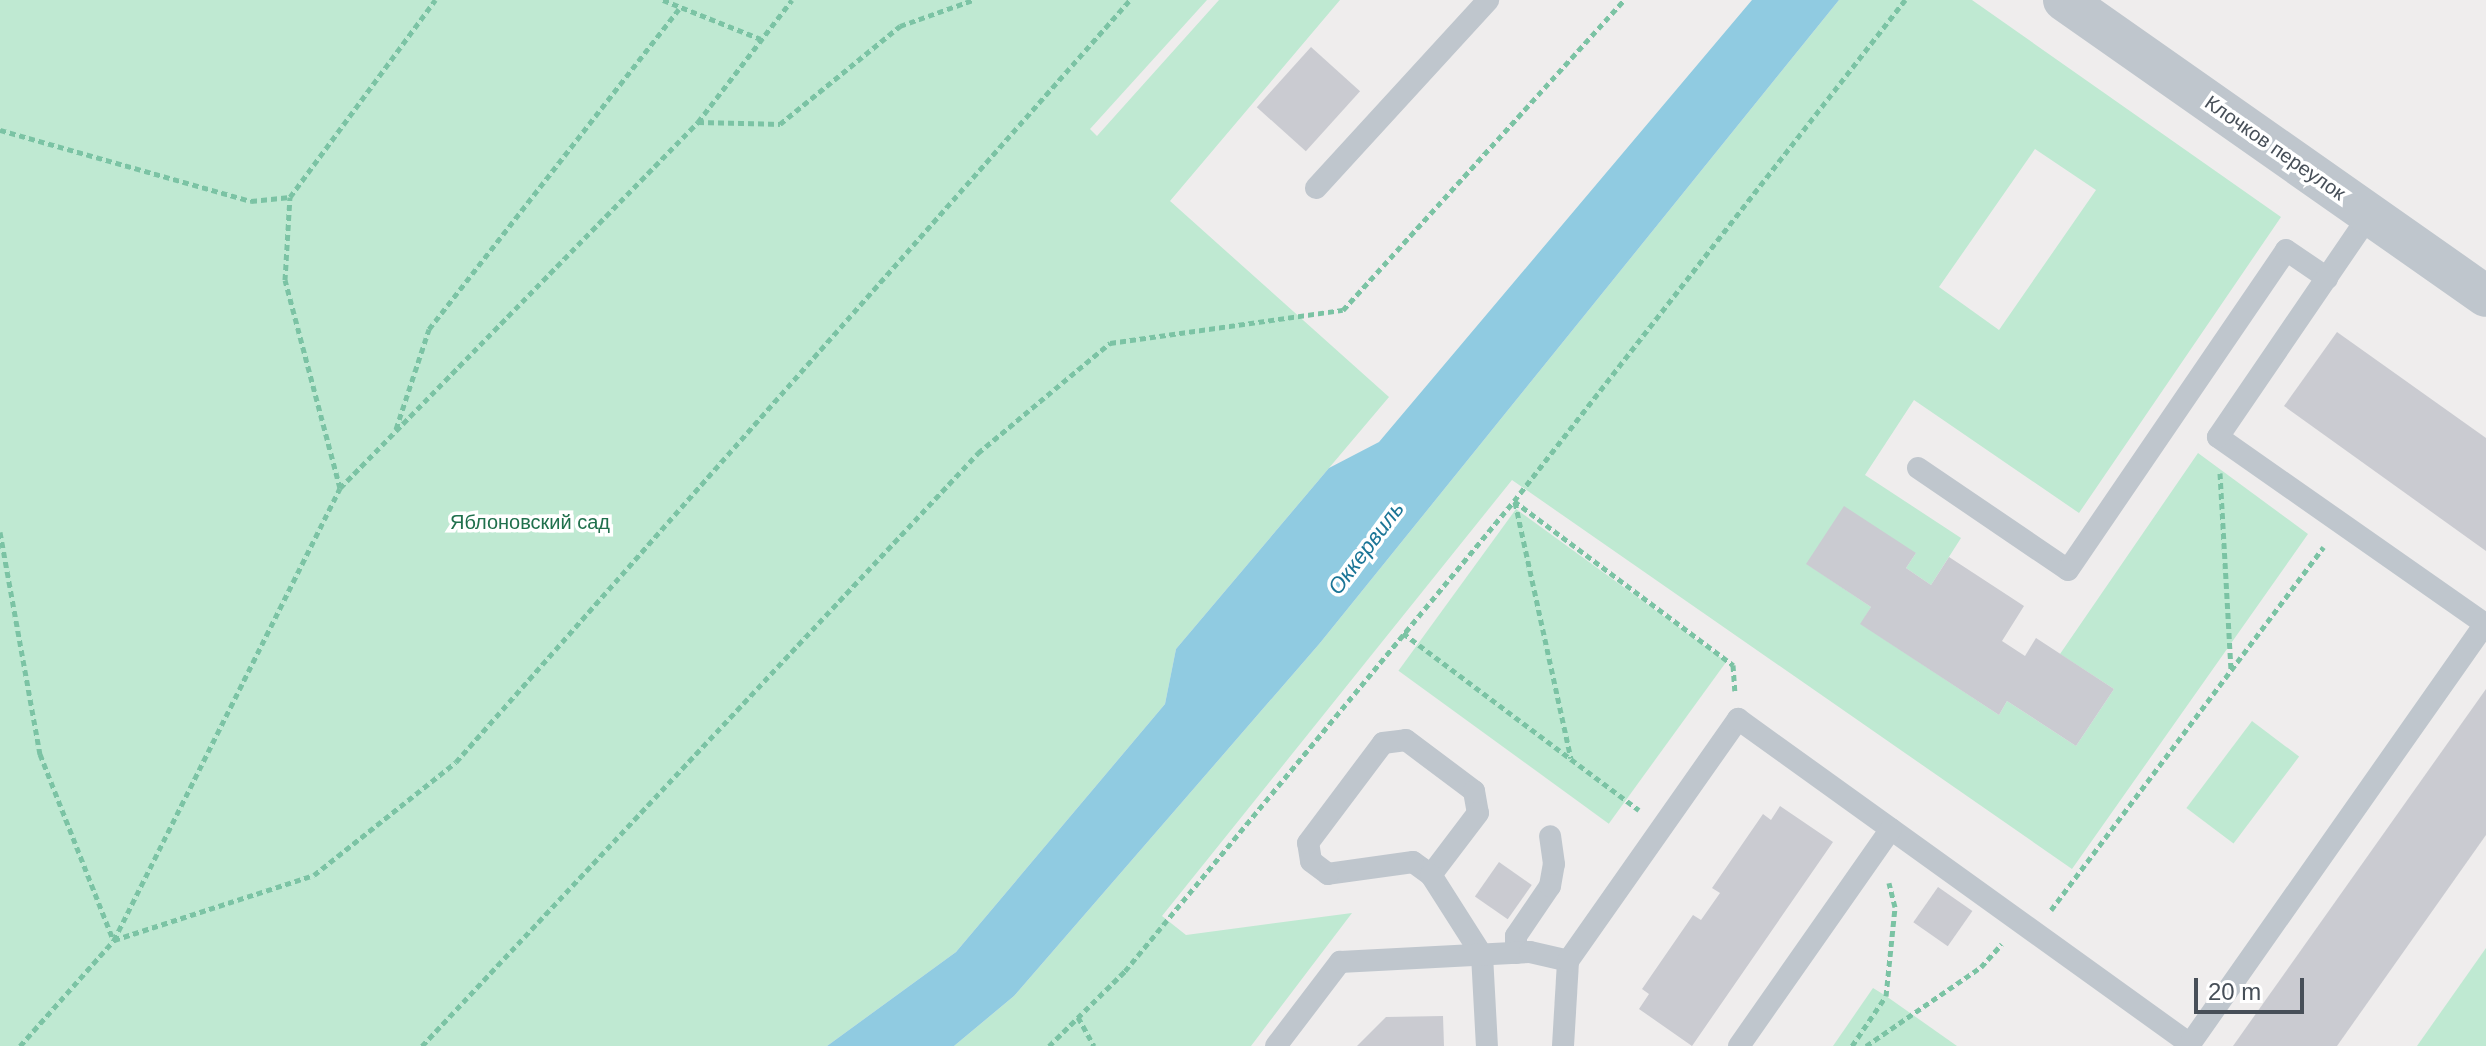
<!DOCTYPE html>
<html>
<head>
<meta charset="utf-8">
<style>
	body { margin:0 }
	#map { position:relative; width:2486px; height:1046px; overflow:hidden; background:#efeded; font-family:Helvetica,sans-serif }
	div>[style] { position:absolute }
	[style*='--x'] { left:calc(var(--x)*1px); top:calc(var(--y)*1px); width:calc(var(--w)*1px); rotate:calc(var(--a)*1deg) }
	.green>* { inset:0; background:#bfe9d2; transform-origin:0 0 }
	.water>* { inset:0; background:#90cbe1 }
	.building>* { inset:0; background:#cacbd1; transform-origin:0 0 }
	.path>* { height:5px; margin-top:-2.5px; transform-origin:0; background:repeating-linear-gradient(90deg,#7bc3a4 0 6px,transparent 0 10px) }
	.lane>* { height:22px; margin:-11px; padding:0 11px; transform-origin:11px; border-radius:11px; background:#bfc6cd }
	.street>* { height:42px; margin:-21px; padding:0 21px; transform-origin:21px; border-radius:21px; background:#bfc6cd }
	span { translate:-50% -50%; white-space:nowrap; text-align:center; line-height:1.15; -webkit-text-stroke:7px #fff; paint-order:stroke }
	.street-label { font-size:20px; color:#474f58 }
	.park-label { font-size:20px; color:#20704d }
	.water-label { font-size:22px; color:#1b7596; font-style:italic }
	.scale { position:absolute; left:2194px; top:978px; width:110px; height:36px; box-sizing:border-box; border:4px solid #474f58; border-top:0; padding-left:10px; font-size:24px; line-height:28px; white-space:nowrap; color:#474f58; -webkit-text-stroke:6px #fff; paint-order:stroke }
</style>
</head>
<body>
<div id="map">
	<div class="green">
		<div style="clip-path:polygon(0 0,1207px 0,1090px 129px,1097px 136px,1219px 0,1340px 0,1170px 201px,1389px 397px,1176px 649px,1165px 704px,956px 952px,827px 1046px,0 1046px)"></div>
		<div style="clip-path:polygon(evenodd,1839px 0,1972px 0,2281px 217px,2079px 513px,1914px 400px,1865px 475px,1961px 538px,1931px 585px,1906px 568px,1916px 553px,1807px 564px,1871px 607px,1861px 624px,1999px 715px,2007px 701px,2076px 746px,2114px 689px,2060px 654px,2198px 453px,2308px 534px,2072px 869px,1512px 480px,1162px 916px,1186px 935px,1352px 913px,1251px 1046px,954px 1046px,1014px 996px,1320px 643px,1839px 0,2035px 149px,2096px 190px,1999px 330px,1939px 287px,2035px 149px)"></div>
		<div style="left:1516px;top:509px;width:260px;height:200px;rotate:36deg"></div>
		<div style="left:2252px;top:721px;width:59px;height:109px;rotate:37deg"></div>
		<div style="clip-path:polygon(2486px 948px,2486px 1046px,2417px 1046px)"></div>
		<div style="clip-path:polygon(1873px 988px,1886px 996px,1957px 1046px,1833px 1046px)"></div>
	</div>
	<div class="water">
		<div style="clip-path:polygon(1752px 0,1839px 0,1320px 643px,1014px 996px,954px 1046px,827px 1046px,956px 952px,1165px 704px,1176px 649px,1329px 468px,1379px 442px)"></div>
	</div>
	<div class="building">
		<div style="left:1311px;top:47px;width:66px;height:81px;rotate:42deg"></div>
		<div style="clip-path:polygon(2337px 332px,2486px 438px,2486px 551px,2284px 406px)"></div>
		<div style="clip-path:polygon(1844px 506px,1916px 553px,1906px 568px,1931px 585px,1949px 557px,2024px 606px,2002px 641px,2025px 656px,2036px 638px,2114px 689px,2076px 746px,2007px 701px,1999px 715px,1860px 624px,1871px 607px,1806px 564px)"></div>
		<div style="clip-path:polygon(2486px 689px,2486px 835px,2337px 1046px,2233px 1046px)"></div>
		<div style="clip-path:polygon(1780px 806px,1833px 842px,1692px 1046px,1639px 1009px,1649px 994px,1642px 989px,1693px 915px,1701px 920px,1720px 893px,1712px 888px,1763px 814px,1771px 820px)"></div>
		<div style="left:1499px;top:862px;width:40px;height:42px;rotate:35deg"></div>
		<div style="left:1938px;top:887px;width:42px;height:43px;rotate:35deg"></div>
		<div style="clip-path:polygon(1443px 1016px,1444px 1046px,1357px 1046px,1386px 1017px)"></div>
	</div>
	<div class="path">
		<div style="--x:663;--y:0;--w:105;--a:21.7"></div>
		<div style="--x:698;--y:122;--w:154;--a:-52.4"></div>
		<div style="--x:0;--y:130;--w:261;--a:15.8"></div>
		<div style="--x:251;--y:201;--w:39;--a:-6"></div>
		<div style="--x:396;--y:429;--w:105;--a:-71.7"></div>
		<div style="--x:429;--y:329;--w:406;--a:-52"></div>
		<div style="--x:2220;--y:473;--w:197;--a:86.8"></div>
		<div style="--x:340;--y:488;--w:215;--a:-104.8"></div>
		<div style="--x:285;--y:280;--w:83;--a:-86.6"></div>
		<div style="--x:290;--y:197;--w:245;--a:-53.6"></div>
		<div style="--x:1514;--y:501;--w:274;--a:36.8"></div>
		<div style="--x:1733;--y:665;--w:26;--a:86"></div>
		<div style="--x:1515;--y:502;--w:262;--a:77.7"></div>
		<div style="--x:0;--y:532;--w:226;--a:79.8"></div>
		<div style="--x:40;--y:754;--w:199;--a:68.5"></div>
		<div style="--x:1403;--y:633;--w:295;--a:36.9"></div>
		<div style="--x:2051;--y:910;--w:454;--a:-53.1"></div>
		<div style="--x:114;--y:940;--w:505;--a:-63.43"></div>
		<div style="--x:340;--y:488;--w:512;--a:-45.63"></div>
		<div style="--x:698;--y:122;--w:82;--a:1.4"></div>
		<div style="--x:780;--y:124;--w:155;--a:-39.2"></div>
		<div style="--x:900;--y:26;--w:77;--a:-19.6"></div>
		<div style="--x:1078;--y:1017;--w:33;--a:61"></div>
		<div style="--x:20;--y:1046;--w:142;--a:-48.4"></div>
		<div style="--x:114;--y:940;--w:210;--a:-18"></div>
		<div style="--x:314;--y:875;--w:181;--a:-38.5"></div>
		<div style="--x:456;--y:762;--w:1017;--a:-48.51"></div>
		<div style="--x:422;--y:1046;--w:813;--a:-46.84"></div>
		<div style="--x:978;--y:453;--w:172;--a:-39.8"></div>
		<div style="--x:1110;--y:343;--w:235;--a:-8.1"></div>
		<div style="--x:1343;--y:310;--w:418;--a:-47.8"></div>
		<div style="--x:1049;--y:1046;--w:107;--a:-44.6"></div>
		<div style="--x:1125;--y:971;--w:610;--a:-50.39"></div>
		<div style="--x:1514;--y:501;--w:636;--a:-52.03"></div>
		<div style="--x:1852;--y:1046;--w:60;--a:-55.8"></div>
		<div style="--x:1886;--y:996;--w:89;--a:-84.2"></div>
		<div style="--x:1895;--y:907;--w:25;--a:-104"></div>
		<div style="--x:1866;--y:1046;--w:140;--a:-34.5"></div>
		<div style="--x:1981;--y:967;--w:31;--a:-48"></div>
	</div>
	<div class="lane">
		<div style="--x:1316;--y:188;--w:255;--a:-47.5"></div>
		<div style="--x:1918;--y:468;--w:181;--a:34.2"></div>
		<div style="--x:2068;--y:570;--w:387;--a:-55.7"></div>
		<div style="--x:2286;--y:250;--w:50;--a:34.3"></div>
		<div style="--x:1431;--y:875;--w:22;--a:-144"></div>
		<div style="--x:1413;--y:862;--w:86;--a:172"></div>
		<div style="--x:1328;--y:874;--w:21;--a:-143"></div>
		<div style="--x:1311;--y:861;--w:18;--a:-99"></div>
		<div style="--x:1308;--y:843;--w:125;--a:-53.1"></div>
		<div style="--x:1383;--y:743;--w:23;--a:-7"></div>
		<div style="--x:1406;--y:740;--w:85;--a:36.9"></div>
		<div style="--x:1474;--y:791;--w:22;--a:80"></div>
		<div style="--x:1478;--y:813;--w:78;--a:127.2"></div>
		<div style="--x:1431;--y:875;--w:95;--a:57.5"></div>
		<div style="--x:1482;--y:955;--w:91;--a:86.9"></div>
		<div style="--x:1516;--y:953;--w:17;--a:-90"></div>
		<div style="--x:1516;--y:936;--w:60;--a:-55.8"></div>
		<div style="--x:1550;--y:886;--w:22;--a:-80"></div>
		<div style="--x:1554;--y:864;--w:28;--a:-98"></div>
		<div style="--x:1276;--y:1046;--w:106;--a:-52.7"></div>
		<div style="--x:1340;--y:962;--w:190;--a:-3"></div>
		<div style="--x:1530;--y:952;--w:39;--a:13"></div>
		<div style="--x:1563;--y:1046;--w:85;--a:-86.6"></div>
		<div style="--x:1568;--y:961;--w:296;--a:-54.9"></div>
		<div style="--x:1738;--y:719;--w:557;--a:35.72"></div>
		<div style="--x:2190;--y:1044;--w:513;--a:-54.92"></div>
		<div style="--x:2485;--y:624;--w:326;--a:-145"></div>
		<div style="--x:2218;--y:437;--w:270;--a:-55.7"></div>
		<div style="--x:1739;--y:1046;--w:265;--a:-55"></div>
	</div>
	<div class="street">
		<div style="--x:2064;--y:0;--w:515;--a:35.05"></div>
	</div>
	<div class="street-label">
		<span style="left:2275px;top:148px;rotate:35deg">Клочков переулок</span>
	</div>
	<div class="park-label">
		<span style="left:530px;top:522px">Яблоновский сад</span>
	</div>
	<div class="water-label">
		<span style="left:1366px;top:548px;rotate:-53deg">Оккервиль</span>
	</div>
	<div class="scale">20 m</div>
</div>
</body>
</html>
